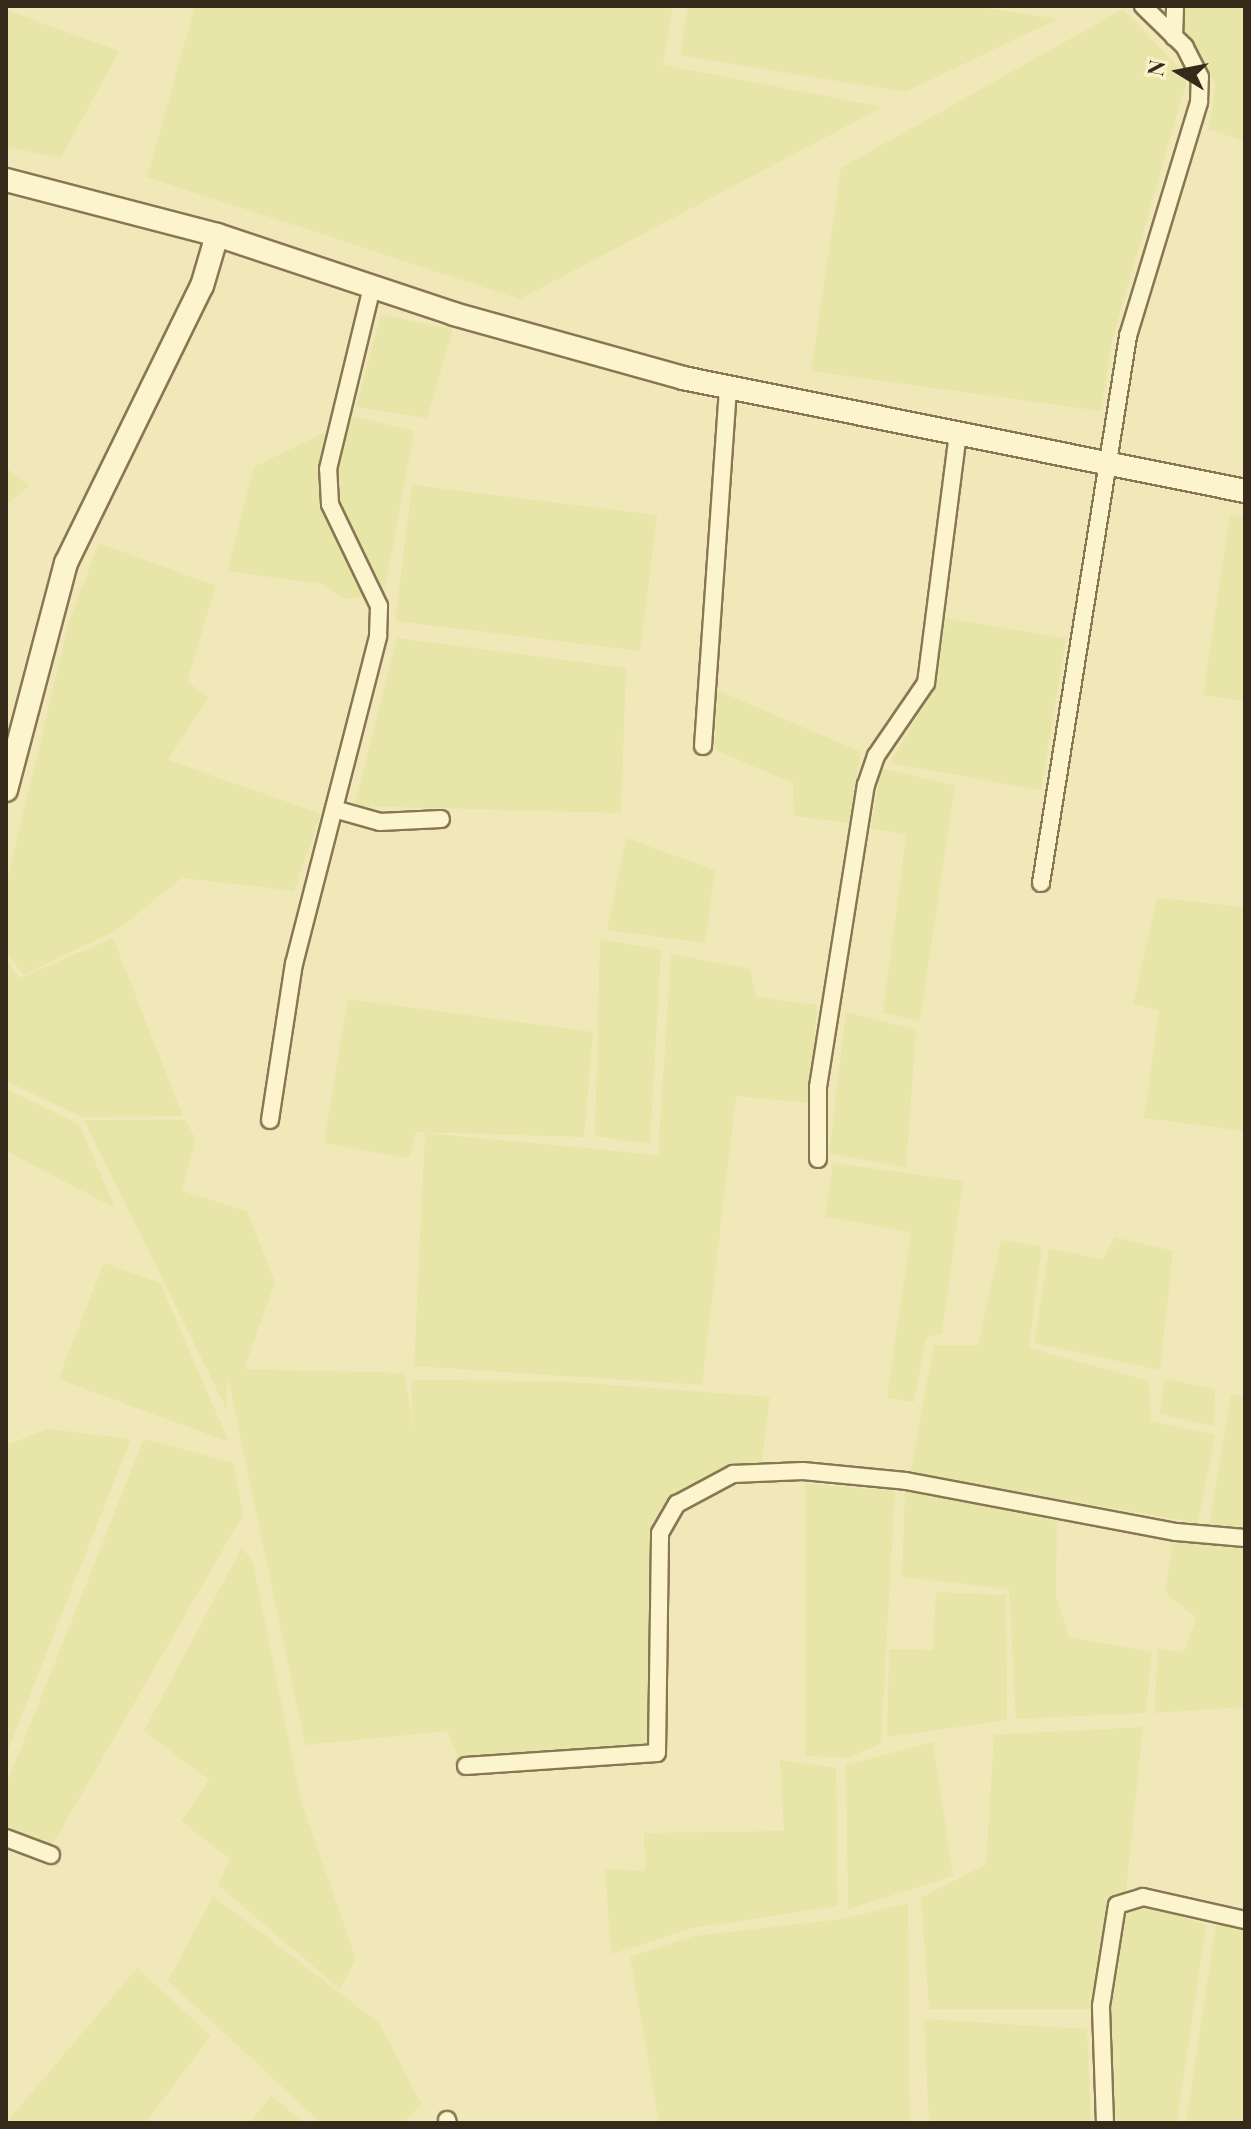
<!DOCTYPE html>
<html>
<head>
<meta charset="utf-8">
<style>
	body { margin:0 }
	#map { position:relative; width:1251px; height:2129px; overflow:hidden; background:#f1e8ba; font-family:"Playfair Display",serif }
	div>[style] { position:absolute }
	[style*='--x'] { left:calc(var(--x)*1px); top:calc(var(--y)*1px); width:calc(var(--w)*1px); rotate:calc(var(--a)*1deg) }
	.farmland>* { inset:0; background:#e7e5a7; transform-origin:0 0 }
	.roads { filter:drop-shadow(2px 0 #897753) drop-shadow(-2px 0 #897753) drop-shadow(0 2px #897753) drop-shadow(0 -2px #897753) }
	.street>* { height:16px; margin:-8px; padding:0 8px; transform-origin:8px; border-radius:8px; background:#fbf4cd }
	.secondary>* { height:22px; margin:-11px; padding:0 11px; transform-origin:11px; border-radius:11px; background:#fbf4cd }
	span { translate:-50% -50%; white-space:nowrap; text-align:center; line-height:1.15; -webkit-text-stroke:6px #f8f1ca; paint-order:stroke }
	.frame { position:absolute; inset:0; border:8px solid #362b1a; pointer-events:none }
	.north { position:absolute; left:1139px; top:32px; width:80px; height:80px; -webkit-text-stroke:6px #f8f1ca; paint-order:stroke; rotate:280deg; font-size:22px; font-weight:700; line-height:32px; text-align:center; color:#362b1a }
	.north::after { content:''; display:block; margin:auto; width:28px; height:36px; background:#362b1a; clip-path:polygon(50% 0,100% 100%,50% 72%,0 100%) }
</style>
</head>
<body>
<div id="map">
	<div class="farmland">
		<div style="clip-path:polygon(195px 6px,673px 6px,663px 65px,883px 107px,520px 299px,147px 177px)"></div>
		<div style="clip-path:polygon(688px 6px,974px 6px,1058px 19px,905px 92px,680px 55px)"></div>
		<div style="clip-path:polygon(1185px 6px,1245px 6px,1245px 141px,1208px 129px,1216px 86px,1184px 30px)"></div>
		<div style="clip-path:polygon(1123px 9px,1188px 77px,1112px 341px,1101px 411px,811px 371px,841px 168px)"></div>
		<div style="clip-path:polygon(6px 10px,119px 51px,61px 158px,6px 147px)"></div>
		<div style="clip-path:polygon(381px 315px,453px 329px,427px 418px,356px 407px)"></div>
		<div style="clip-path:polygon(356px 417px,414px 431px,384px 595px,345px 599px,323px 584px,227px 571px,254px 467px)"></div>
		<div style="clip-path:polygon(6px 468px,29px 485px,6px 506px)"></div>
		<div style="left:412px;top:485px;width:247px;height:137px;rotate:7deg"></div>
		<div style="clip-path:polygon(1230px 514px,1245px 517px,1245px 701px,1203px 695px)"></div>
		<div style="clip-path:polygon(99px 543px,216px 586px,187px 682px,209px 697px,168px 760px,321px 814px,294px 891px,182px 878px,117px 930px,23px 975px,6px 950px,6px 885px,69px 621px)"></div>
		<div style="clip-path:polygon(946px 618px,1066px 638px,1041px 790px,890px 763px,931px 693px)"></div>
		<div style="clip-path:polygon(397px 638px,626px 668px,621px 813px,354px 806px)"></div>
		<div style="clip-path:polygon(717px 690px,861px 752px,849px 823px,794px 816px,793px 783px,715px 750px)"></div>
		<div style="clip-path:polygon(881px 768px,955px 786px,920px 1021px,883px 1013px,906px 835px,871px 828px)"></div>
		<div style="clip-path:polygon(626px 838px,715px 870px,705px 943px,607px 930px)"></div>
		<div style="clip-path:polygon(1157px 898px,1245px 907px,1245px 1131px,1144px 1118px,1159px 1010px,1133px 1004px)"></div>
		<div style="clip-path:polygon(113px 938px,183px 1116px,82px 1117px,6px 1081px,6px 959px,20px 978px)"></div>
		<div style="clip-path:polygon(600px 939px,661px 950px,650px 1144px,595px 1136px)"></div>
		<div style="clip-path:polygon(671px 954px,750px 969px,756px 997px,817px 1005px,810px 1103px,736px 1096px,702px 1385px,414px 1366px,425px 1133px,658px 1155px)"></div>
		<div style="clip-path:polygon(348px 999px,593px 1032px,584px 1137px,416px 1132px,409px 1158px,324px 1143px)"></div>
		<div style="clip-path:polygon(846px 1012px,916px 1030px,906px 1167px,829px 1154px)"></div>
		<div style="clip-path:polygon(6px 1089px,79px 1124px,115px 1208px,6px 1151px)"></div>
		<div style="clip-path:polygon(84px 1120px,185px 1120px,196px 1139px,182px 1191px,247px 1211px,275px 1282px,244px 1369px,405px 1373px,413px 1428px,411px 1380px,561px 1381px,770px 1397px,762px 1461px,719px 1469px,661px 1507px,652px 1525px,649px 1745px,459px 1759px,447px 1731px,305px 1745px,227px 1374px,227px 1410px)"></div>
		<div style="clip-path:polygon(833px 1163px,963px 1181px,942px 1333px,926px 1338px,914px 1402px,887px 1398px,911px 1232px,825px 1217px)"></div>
		<div style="clip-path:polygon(1115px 1237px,1173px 1251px,1160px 1370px,1034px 1343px,1049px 1249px,1103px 1259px)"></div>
		<div style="clip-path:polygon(1001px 1240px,1042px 1247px,1029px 1348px,1149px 1381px,1151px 1421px,1215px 1435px,1198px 1523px,910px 1474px,934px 1345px,978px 1345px)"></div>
		<div style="clip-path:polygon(104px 1263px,160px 1283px,229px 1442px,58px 1379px)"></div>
		<div style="clip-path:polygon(1165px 1379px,1215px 1389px,1214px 1426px,1159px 1414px)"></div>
		<div style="clip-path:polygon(1231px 1394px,1245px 1397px,1245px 1527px,1209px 1525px)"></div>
		<div style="clip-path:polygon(48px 1429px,131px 1439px,6px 1755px,6px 1445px)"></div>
		<div style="clip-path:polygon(144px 1439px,234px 1463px,243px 1515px,51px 1847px,6px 1825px,6px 1785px)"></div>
		<div style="clip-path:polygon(805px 1484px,895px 1491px,881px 1744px,847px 1758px,805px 1756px)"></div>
		<div style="clip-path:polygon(905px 1489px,1057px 1521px,1056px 1595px,1069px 1637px,1152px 1652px,1146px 1713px,1016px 1719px,1009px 1589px,902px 1577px)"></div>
		<div style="clip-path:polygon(1173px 1540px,1245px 1547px,1245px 1707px,1154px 1713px,1158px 1648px,1184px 1653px,1196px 1618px,1165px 1592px)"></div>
		<div style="clip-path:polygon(242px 1547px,253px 1563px,302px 1804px,356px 1959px,340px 1989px,218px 1885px,230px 1859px,181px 1821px,209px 1780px,144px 1731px)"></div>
		<div style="clip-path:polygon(936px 1592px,1006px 1595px,1007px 1720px,887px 1737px,889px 1649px,933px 1650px)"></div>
		<div style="clip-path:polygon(1143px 1727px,1126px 1891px,1108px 1902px,1092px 2009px,929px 2009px,921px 1898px,986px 1864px,994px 1735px)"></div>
		<div style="clip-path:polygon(933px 1742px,953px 1876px,848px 1909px,846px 1765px)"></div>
		<div style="clip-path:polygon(780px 1760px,836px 1768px,838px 1906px,693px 1928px,611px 1954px,605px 1869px,645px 1871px,644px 1833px,784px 1831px)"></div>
		<div style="clip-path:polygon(213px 1896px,379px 2023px,422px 2105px,403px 2123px,321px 2123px,168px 1981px)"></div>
		<div style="clip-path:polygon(908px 1903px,910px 2123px,659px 2123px,630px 1957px,694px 1936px,842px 1919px)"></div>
		<div style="clip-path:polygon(1149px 1907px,1206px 1925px,1177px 2123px,1114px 2123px,1109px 2023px,1126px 1909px)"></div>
		<div style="clip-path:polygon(1216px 1923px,1245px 1928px,1245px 2123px,1186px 2123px)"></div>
		<div style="clip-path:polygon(137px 1968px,211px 2036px,145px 2123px,6px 2123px)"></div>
		<div style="clip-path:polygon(924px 2019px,1087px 2029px,1091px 2123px,929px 2123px)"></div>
		<div style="clip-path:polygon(271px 2095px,304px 2123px,250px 2123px)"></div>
	</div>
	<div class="roads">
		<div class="street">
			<div style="--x:1174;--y:37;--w:31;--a:-88"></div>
			<div style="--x:703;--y:746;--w:359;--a:-86"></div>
			<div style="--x:334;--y:809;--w:48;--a:15.8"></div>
			<div style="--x:380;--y:822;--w:61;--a:-2.8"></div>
			<div style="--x:1041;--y:883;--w:554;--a:-80.96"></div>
			<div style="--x:1128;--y:336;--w:245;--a:-73.1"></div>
			<div style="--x:1199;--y:102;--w:25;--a:-88"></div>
			<div style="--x:1200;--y:77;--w:34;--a:-117"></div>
			<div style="--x:1185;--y:47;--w:59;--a:-135.7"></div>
			<div style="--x:270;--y:1120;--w:158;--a:-81.3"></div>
			<div style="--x:294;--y:964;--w:339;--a:-75.6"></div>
			<div style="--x:378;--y:636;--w:30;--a:-88"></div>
			<div style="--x:379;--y:606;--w:113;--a:-115.7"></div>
			<div style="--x:330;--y:504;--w:35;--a:-93"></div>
			<div style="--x:328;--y:469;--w:187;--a:-76.4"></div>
			<div style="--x:818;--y:1159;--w:72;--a:-90"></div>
			<div style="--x:818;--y:1087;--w:306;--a:-81"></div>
			<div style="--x:866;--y:785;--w:31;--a:-71"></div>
			<div style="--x:876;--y:756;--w:88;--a:-55.6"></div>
			<div style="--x:926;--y:683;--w:252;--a:-82.7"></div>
			<div style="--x:466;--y:1766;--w:191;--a:-3.9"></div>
			<div style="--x:657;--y:1753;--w:220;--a:-89.2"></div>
			<div style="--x:660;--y:1533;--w:34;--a:-60"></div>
			<div style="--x:677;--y:1504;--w:64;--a:-28.2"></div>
			<div style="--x:733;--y:1474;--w:70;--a:-2.5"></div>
			<div style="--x:803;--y:1471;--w:103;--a:5.5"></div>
			<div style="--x:906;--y:1481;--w:275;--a:10.7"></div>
			<div style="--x:1176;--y:1532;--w:69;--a:5"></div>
			<div style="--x:6;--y:1838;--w:48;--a:20.7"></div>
			<div style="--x:447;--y:2120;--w:3;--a:72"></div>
			<div style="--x:1105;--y:2123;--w:117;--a:-92"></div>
			<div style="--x:1101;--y:2006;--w:102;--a:-81"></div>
			<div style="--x:1117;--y:1905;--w:27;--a:-17"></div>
			<div style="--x:1143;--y:1897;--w:105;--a:12.7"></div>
		</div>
		<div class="secondary">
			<div style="--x:6;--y:180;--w:218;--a:14.6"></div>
			<div style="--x:217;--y:235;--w:250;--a:18.4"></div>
			<div style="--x:454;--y:314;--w:238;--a:15.6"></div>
			<div style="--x:683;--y:378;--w:573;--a:11.37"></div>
			<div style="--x:6;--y:790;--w:235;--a:-75.2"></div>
			<div style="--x:66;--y:563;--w:309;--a:-63.9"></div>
			<div style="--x:202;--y:286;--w:53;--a:-73.6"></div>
		</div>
	</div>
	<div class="frame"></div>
	<div class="north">N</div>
</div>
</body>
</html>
